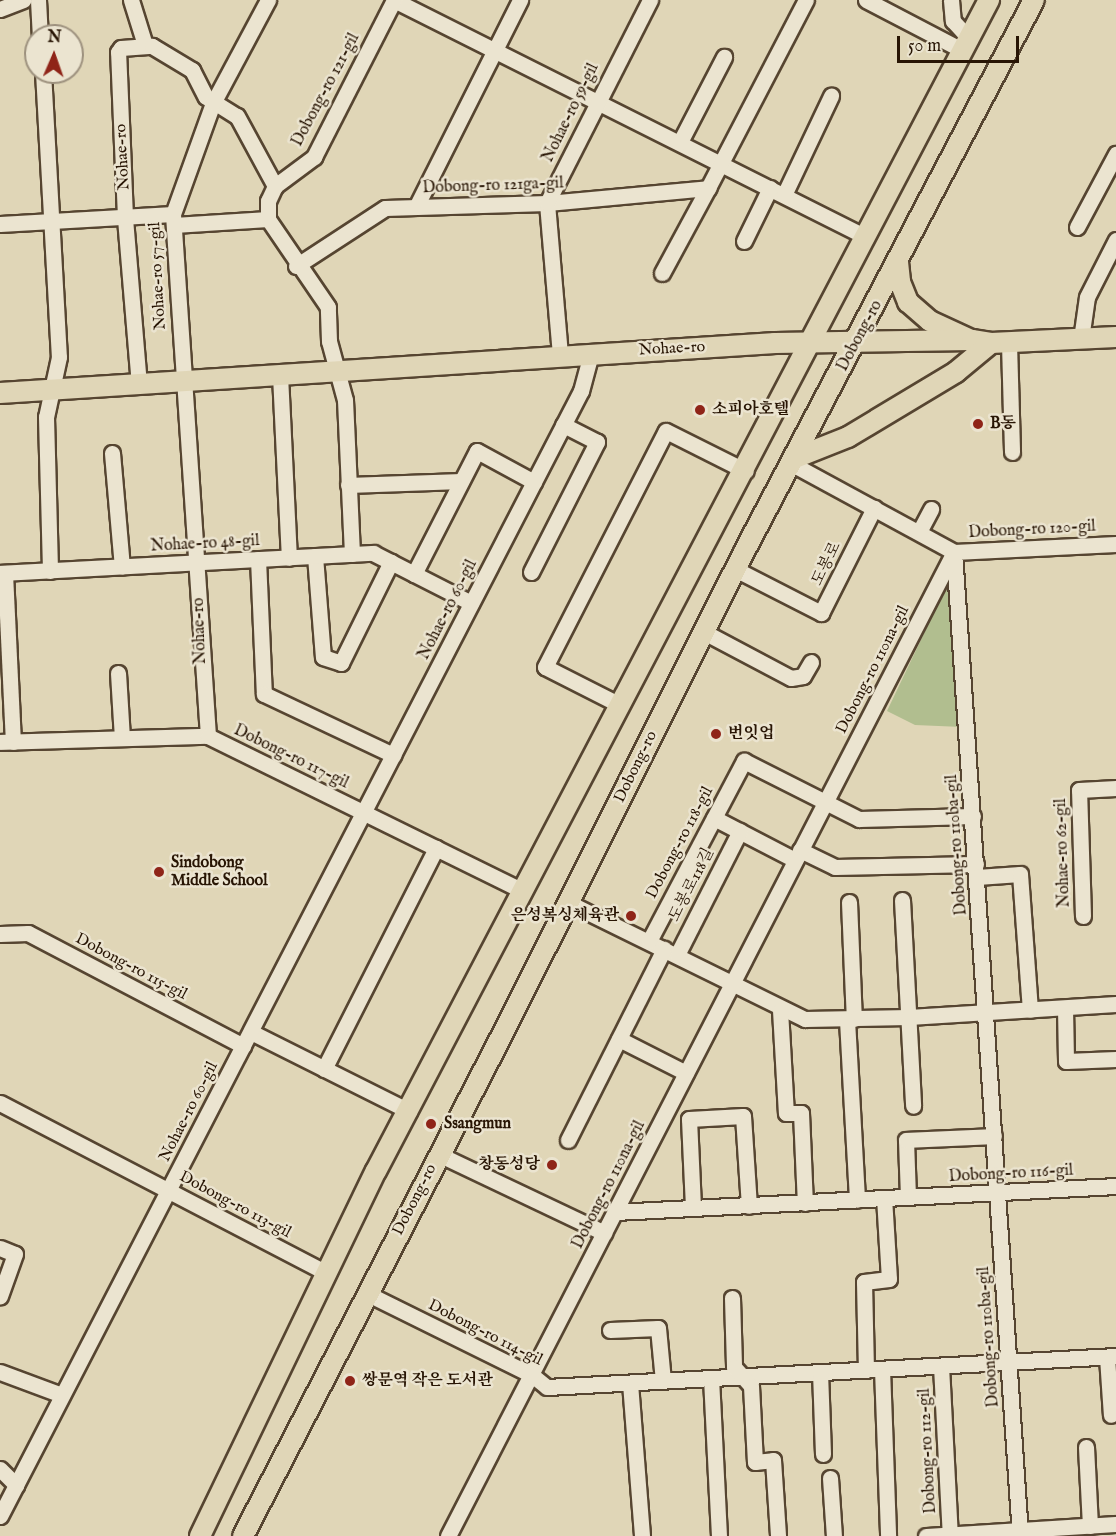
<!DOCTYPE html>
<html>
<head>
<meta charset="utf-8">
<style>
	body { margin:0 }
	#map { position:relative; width:1116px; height:1536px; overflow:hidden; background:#e0d6b7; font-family:"IM FELL English","Noto Serif KR",serif }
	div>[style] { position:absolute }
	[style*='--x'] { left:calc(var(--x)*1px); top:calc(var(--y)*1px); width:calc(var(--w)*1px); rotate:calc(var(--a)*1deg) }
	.green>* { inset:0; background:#b1be8f }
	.roads { filter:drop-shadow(2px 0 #564531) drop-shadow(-2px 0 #564531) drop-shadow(0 2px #564531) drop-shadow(0 -2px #564531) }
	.minor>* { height:15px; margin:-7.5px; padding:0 7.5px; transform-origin:7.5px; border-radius:7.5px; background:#ebe4d0 }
	.major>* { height:20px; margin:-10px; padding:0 10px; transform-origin:10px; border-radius:10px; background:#e0d6b7 }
	.dots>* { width:16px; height:16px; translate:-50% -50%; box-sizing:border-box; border:3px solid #ebe4d0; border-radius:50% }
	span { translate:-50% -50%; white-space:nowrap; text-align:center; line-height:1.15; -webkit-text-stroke:5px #ebe4d0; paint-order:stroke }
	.street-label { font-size:16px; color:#281504 }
	.poi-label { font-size:16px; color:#281504; font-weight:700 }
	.left { translate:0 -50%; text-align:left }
	.right { translate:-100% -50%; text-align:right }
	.north { position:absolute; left:24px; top:24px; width:60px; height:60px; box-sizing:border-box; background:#ebe4d0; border:2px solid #9d917e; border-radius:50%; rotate:2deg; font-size:16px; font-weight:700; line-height:24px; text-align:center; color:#281504 }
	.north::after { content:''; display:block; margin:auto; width:21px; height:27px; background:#8f2418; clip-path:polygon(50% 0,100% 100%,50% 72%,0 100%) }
	.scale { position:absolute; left:897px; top:36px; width:122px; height:27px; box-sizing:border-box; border:3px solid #281504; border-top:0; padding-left:8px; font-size:18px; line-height:21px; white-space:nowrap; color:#281504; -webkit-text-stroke:4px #ebe4d0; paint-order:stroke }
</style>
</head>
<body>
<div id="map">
	<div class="green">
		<div style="clip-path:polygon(949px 581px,962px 727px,915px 725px,887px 711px)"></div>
	</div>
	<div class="roads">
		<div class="minor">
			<div style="--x:38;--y:0;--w:36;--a:87"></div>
			<div style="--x:131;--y:0;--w:47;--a:72.7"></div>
			<div style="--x:394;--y:0;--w:528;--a:26.66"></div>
			<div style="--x:866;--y:0;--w:110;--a:27.5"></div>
			<div style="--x:951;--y:0;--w:21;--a:85"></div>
			<div style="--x:953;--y:21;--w:25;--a:47"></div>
			<div style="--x:0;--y:9;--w:25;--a:-21"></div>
			<div style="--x:43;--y:72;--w:285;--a:86.8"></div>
			<div style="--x:59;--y:357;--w:61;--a:102.2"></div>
			<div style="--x:46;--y:417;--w:154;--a:88.5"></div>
			<div style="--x:680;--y:142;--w:96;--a:-62.6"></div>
			<div style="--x:784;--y:195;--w:110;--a:-64.6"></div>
			<div style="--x:416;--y:207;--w:232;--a:-63.3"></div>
			<div style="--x:0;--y:224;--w:173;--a:-3.3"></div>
			<div style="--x:174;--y:225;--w:94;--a:-3.7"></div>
			<div style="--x:1077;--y:227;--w:83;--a:-61.9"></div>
			<div style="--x:744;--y:241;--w:59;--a:-63.9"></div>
			<div style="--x:296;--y:266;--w:106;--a:-33.1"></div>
			<div style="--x:385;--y:208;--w:162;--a:-1.8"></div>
			<div style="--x:547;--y:203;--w:162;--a:-5.3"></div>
			<div style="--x:708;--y:188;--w:212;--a:-62.5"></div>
			<div style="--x:662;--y:273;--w:97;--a:-61.6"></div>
			<div style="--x:1081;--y:339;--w:42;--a:-81.9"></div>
			<div style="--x:1087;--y:297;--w:64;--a:-63"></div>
			<div style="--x:1009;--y:343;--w:109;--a:88.4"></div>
			<div style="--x:560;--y:355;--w:153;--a:-94.9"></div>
			<div style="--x:547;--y:203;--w:228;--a:-63.1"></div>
			<div style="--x:280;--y:375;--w:183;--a:87.2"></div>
			<div style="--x:139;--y:385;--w:169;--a:-94.8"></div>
			<div style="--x:125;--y:217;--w:165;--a:-92.4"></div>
			<div style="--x:118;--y:52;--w:5;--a:-53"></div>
			<div style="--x:121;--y:48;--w:31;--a:-4"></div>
			<div style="--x:152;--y:46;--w:47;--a:31"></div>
			<div style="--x:192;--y:70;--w:30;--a:63"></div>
			<div style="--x:206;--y:97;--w:36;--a:32"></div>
			<div style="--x:237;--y:116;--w:80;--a:61.5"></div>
			<div style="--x:112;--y:453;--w:114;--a:85"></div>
			<div style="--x:792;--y:464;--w:184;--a:28.5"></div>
			<div style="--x:954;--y:552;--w:162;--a:-2.8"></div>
			<div style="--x:348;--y:485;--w:113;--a:-2"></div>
			<div style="--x:919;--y:532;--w:26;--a:-62"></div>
			<div style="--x:954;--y:552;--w:986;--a:86.16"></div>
			<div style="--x:352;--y:554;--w:154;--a:-92.6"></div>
			<div style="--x:345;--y:400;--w:61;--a:-105.2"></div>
			<div style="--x:329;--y:341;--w:34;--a:-92"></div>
			<div style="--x:328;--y:307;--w:107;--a:-124.3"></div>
			<div style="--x:268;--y:219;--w:18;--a:-90"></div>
			<div style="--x:268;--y:201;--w:17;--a:-65"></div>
			<div style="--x:275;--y:186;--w:49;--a:-36.6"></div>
			<div style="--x:314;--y:157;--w:176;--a:-63"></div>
			<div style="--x:315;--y:556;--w:101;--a:85.5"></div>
			<div style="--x:323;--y:657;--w:19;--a:18"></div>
			<div style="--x:341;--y:663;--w:113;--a:-63.7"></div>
			<div style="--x:258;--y:559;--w:135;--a:87.5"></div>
			<div style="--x:264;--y:694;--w:143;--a:25.3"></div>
			<div style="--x:735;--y:569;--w:97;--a:27.1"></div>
			<div style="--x:821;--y:613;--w:118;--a:-63.2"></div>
			<div style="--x:531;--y:572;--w:146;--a:-63.1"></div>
			<div style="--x:597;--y:442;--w:38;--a:-153"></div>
			<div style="--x:0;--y:573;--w:374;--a:-3.1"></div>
			<div style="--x:373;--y:553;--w:110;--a:27"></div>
			<div style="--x:5;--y:573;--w:169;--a:87.3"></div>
			<div style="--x:414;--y:574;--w:138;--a:-62.9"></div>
			<div style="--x:477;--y:451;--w:65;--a:28.5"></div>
			<div style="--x:704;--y:632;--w:98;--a:27.9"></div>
			<div style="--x:791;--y:678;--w:12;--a:-9"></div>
			<div style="--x:803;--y:676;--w:16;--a:-60"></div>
			<div style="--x:118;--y:673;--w:65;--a:86.5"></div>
			<div style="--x:620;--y:705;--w:84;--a:-153.1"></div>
			<div style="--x:545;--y:667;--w:265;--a:-62.9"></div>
			<div style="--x:666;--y:431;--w:89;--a:26.6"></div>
			<div style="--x:208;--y:736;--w:523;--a:-93.84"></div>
			<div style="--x:173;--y:214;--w:118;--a:-70.2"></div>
			<div style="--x:213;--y:103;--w:117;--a:-61.9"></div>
			<div style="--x:0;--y:742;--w:208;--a:-1.7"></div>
			<div style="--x:208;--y:736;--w:351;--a:26.2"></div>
			<div style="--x:714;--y:818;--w:91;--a:27.4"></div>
			<div style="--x:800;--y:850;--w:39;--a:26"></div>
			<div style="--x:835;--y:867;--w:141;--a:-1.2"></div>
			<div style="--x:977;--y:877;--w:43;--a:-4"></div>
			<div style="--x:1020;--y:874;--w:136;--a:85.8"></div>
			<div style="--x:902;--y:900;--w:206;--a:86.9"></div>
			<div style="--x:849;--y:902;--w:117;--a:87.6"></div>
			<div style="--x:569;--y:903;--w:263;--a:26.2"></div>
			<div style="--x:805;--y:1019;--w:104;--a:-1.1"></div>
			<div style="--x:909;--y:1017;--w:207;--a:-3.6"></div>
			<div style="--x:1083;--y:916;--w:126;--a:-91.8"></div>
			<div style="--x:1079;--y:790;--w:37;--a:-3"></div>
			<div style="--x:0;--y:934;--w:28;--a:-2"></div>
			<div style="--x:28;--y:933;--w:243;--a:27.7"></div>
			<div style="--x:649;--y:941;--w:204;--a:-62.2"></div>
			<div style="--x:744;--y:761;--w:129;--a:26.8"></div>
			<div style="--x:859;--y:819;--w:114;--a:-1.5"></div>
			<div style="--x:677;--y:955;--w:139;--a:-63.1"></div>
			<div style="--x:1065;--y:1008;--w:53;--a:88.9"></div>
			<div style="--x:1066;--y:1061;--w:50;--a:-2.3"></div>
			<div style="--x:780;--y:1010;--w:103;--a:86.7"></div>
			<div style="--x:786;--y:1113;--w:15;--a:0"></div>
			<div style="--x:801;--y:1113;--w:90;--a:87.5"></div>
			<div style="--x:847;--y:1020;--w:180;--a:86.8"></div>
			<div style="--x:251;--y:1032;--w:177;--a:26.6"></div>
			<div style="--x:619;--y:1039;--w:75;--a:26.9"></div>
			<div style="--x:324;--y:1069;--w:248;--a:-63.1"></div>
			<div style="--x:0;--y:1103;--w:368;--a:27.5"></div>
			<div style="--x:568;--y:1140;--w:214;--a:-63.3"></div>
			<div style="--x:438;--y:1154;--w:184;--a:25.4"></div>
			<div style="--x:908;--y:1197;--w:57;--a:-92"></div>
			<div style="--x:906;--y:1140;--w:88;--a:-2.6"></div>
			<div style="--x:693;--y:1207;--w:88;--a:-92.6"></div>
			<div style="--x:689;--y:1119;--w:54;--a:-3.2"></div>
			<div style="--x:743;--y:1116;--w:90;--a:86.2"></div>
			<div style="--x:615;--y:1212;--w:502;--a:-2.97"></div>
			<div style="--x:0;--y:1248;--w:16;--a:22"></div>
			<div style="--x:15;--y:1254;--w:45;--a:109.7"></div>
			<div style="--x:366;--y:1293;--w:185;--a:26.3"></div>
			<div style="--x:532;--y:1375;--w:19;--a:39"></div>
			<div style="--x:547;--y:1387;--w:570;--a:-3.12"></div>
			<div style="--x:732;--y:1298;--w:69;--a:88.3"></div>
			<div style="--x:734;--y:1367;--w:25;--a:48"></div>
			<div style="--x:751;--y:1386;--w:76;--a:87"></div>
			<div style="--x:755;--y:1462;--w:18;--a:-6"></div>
			<div style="--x:773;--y:1460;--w:76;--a:86.2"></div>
			<div style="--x:610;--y:1330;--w:48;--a:-2.4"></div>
			<div style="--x:658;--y:1328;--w:53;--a:84.6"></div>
			<div style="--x:1107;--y:1357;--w:58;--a:86.1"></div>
			<div style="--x:941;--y:1366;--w:169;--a:87"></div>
			<div style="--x:882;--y:1369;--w:167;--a:87.9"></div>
			<div style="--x:866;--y:1370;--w:88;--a:-91.3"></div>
			<div style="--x:864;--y:1282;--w:25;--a:-7"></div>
			<div style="--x:889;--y:1279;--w:81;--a:-93.5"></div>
			<div style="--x:0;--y:1372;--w:66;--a:20.4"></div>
			<div style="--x:820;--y:1372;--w:82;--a:87.9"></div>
			<div style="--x:711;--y:1378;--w:158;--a:87.1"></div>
			<div style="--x:630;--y:1383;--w:153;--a:85.5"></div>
			<div style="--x:1086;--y:1447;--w:79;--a:87.1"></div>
			<div style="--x:0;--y:1469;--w:23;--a:45"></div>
			<div style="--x:830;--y:1478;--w:58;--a:86.1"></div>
			<div style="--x:0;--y:1516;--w:1266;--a:-62.69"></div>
			<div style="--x:581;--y:391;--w:39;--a:-75"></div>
			<div style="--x:448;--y:1536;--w:1106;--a:-62.79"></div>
			<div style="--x:926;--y:1536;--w:190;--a:-3.6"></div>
		</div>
		<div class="major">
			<div style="--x:898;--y:262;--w:20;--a:84"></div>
			<div style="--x:900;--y:282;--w:22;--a:68"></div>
			<div style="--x:908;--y:302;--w:29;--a:41"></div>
			<div style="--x:930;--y:321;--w:43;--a:24.8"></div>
			<div style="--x:0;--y:393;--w:777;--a:-3.69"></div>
			<div style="--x:775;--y:343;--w:197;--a:-0.9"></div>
			<div style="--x:972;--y:340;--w:19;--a:9"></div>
			<div style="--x:991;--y:343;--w:125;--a:-2.7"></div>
			<div style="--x:795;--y:458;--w:57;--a:-21.6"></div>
			<div style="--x:848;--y:437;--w:126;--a:-31"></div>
			<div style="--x:956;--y:372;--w:45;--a:-39.6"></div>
			<div style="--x:200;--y:1536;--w:405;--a:-64.3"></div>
			<div style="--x:376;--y:1171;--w:1322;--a:-62.37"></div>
			<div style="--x:243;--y:1536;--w:562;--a:-62.66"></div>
			<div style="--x:501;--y:1037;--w:545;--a:-63.39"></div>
			<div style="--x:745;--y:550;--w:621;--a:-62.28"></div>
		</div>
	</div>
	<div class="dots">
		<div style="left:700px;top:410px;background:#8f2418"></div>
		<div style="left:978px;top:424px;background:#8f2418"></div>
		<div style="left:716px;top:734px;background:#8f2418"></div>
		<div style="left:159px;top:872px;background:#8f2418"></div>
		<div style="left:631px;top:916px;background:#8f2418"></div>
		<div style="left:431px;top:1124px;background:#8f2418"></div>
		<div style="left:552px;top:1165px;background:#8f2418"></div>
		<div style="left:350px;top:1381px;background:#8f2418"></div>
	</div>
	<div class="street-label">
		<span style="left:326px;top:90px;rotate:-62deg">Dobong-ro 121-gil</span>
		<span style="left:571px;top:113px;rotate:-64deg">Nohae-ro 59-gil</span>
		<span style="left:123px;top:157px;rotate:-93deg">Nohae-ro</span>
		<span style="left:493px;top:186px;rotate:-2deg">Dobong-ro 121ga-gil</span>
		<span style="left:158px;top:276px;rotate:-93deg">Nohae-ro 57-gil</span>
		<span style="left:860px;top:336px;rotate:-62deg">Dobong-ro</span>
		<span style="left:672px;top:349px;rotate:-3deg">Nohae-ro</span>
		<span style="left:1032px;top:530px;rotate:-3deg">Dobong-ro 120-gil</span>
		<span style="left:205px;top:544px;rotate:-3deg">Nohae-ro 48-gil</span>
		<span style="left:827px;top:564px;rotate:-64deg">도봉로</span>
		<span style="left:448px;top:610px;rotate:-63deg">Nohae-ro 60-gil</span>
		<span style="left:200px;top:631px;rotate:-92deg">Nohae-ro</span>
		<span style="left:873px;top:670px;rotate:-63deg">Dobong-ro 110na-gil</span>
		<span style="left:291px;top:757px;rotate:26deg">Dobong-ro 117-gil</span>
		<span style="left:636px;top:767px;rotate:-64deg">Dobong-ro</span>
		<span style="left:680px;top:843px;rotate:-62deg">Dobong-ro 118-gil</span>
		<span style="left:957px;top:845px;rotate:-94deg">Dobong-ro 110ba-gil</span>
		<span style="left:1063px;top:853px;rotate:-92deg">Nohae-ro 62-gil</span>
		<span style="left:692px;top:885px;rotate:-63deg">도봉로118길</span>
		<span style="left:131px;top:967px;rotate:28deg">Dobong-ro 115-gil</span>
		<span style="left:189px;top:1112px;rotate:-63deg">Nohae-ro 60-gil</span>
		<span style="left:1011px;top:1174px;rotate:-3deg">Dobong-ro 116-gil</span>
		<span style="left:609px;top:1185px;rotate:-63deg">Dobong-ro 110na-gil</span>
		<span style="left:415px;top:1200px;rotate:-63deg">Dobong-ro</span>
		<span style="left:235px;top:1205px;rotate:28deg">Dobong-ro 113-gil</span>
		<span style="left:485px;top:1333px;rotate:27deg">Dobong-ro 114-gil</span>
		<span style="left:989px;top:1337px;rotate:-94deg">Dobong-ro 110ba-gil</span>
		<span style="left:928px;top:1451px;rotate:-93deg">Dobong-ro 112-gil</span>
	</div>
	<div class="poi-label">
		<span class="left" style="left:712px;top:410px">소피아호텔</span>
		<span class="left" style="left:990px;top:424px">B동</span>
		<span class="left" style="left:728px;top:734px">번잇업</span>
		<span class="left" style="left:171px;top:872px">Sindobong<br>Middle School</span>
		<span class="right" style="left:619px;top:916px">은성복싱체육관</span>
		<span class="left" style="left:444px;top:1124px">Ssangmun</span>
		<span class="right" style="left:540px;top:1165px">창동성당</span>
		<span class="left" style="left:362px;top:1381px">쌍문역 작은 도서관</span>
	</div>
	<div class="north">N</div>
	<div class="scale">50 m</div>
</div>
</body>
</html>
